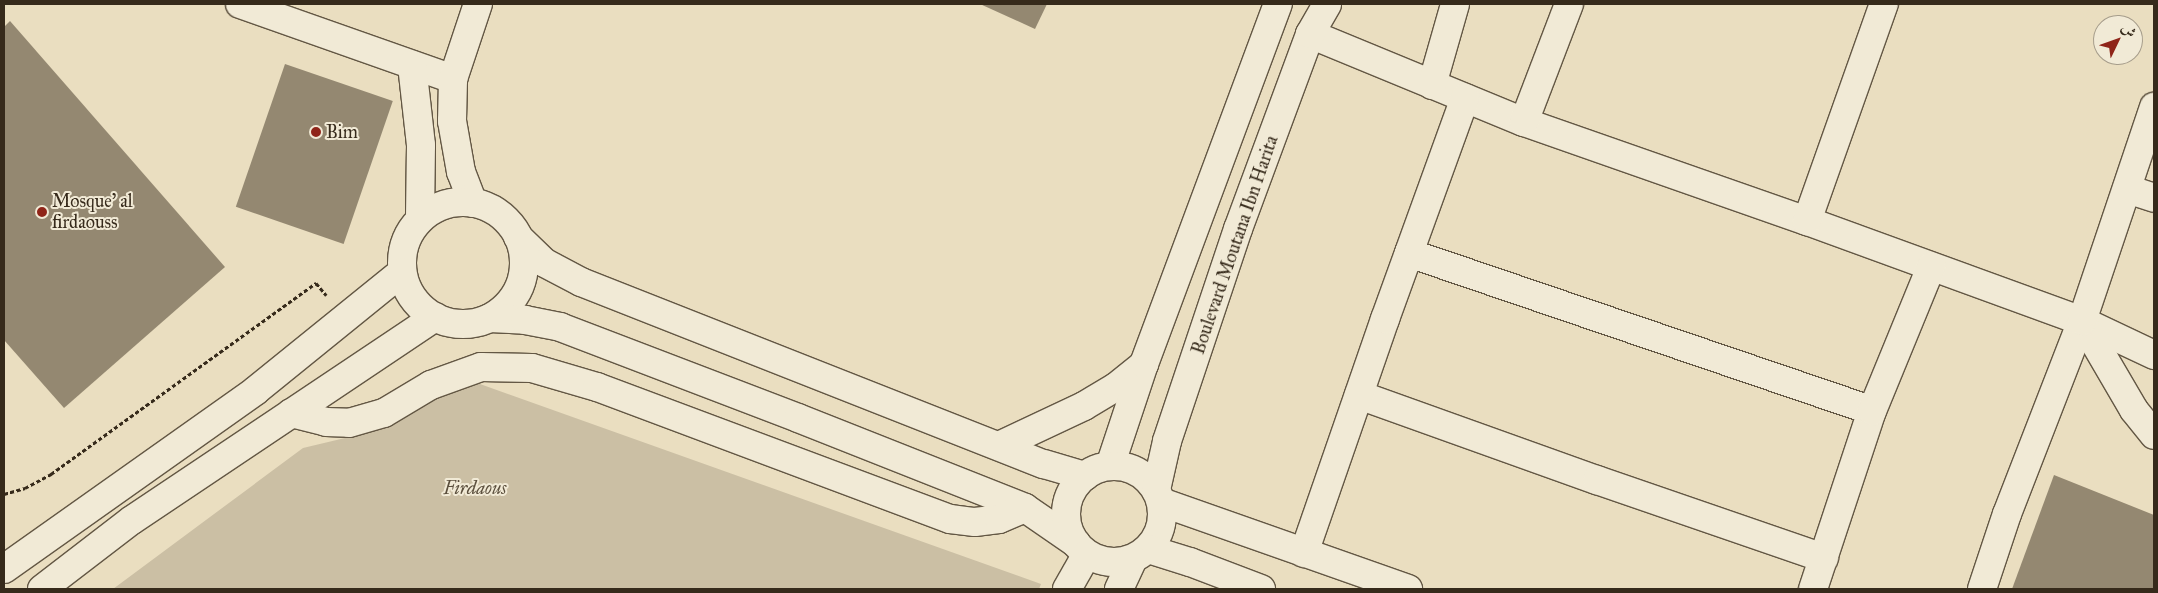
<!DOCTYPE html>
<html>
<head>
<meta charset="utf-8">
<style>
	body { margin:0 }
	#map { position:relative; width:2158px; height:593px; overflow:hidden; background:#eadec0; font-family:"IM FELL Great Primer",Amiri,serif }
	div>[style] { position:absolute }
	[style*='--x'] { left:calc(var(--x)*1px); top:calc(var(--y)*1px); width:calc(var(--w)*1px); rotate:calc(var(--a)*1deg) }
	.green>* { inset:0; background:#cbbfa4 }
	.building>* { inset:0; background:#948871; transform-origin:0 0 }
	.path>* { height:3px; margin-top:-1.5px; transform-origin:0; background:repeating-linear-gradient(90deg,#362a1b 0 4px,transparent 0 6.5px) }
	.roads { filter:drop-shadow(1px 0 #635744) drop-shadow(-1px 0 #635744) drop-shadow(0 1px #635744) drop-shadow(0 -1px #635744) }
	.street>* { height:28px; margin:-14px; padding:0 14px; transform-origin:14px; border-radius:14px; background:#f1ead6 }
	.secondary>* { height:28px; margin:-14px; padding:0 14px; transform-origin:14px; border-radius:14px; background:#f1ead6 }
	.secondary>.ring { margin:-14px; padding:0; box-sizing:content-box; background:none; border:28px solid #f1ead6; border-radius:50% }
	.dots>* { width:14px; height:14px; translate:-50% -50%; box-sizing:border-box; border:2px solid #f1ead6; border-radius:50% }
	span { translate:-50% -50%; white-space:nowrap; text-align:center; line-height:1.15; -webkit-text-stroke:4px #f1ead6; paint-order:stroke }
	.poi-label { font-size:18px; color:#362a1b }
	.left { translate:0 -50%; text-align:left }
	.street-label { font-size:18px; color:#362a1b }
	.park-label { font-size:18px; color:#5b4f3d; font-style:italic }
	.frame { position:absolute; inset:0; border:5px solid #362a1b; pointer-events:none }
	.north { position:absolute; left:2093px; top:15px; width:50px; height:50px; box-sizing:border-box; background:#f1ead6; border:1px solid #a69d8b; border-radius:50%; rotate:48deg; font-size:14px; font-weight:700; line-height:20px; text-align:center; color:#362a1b }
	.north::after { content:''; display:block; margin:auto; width:18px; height:22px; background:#8f2418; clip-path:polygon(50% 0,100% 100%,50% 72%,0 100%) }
</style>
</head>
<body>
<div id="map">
	<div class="green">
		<div style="clip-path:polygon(466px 379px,1041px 584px,1039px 589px,113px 589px,303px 448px,366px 433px)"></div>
	</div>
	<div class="building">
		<div style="clip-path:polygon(980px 4px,1047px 4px,1035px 29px)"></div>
		<div style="clip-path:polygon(10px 21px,225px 267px,64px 408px,4px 340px,4px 27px)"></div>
		<div style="left:285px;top:64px;width:114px;height:151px;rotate:19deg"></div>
		<div style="clip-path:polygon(2054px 475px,2154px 515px,2154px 589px,2012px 589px)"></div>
	</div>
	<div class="path">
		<div style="--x:4;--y:494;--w:22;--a:-16"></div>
		<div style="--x:25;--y:488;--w:30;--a:-28"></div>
		<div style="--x:51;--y:474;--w:327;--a:-35.8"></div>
		<div style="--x:316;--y:283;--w:16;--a:50"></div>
	</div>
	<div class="roads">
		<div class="street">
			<div style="--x:240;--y:4;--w:226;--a:19.4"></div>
			<div style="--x:1310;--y:34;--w:231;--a:22.4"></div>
			<div style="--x:1524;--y:122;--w:300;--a:19.3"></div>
			<div style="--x:1807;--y:221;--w:293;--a:20"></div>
			<div style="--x:2082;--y:321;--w:80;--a:25.3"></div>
			<div style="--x:412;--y:65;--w:81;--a:83.6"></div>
			<div style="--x:421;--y:145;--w:74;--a:90.8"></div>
			<div style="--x:1432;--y:85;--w:84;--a:-74.1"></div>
			<div style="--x:1524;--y:122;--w:126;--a:-69.1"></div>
			<div style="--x:2127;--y:189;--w:28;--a:18"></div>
			<div style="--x:473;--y:203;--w:33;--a:-111"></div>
			<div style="--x:461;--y:172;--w:52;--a:-100"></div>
			<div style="--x:452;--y:121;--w:42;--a:-88.6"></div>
			<div style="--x:453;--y:79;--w:79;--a:-71.6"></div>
			<div style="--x:1807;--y:221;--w:230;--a:-70.5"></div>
			<div style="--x:1409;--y:253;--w:489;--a:18.8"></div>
			<div style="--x:2082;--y:321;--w:103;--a:59.7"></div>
			<div style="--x:2134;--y:410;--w:32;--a:51"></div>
			<div style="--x:1359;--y:395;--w:253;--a:19.7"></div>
			<div style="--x:1597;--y:480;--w:240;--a:19"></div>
			<div style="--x:1304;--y:553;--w:248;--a:-70.9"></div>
			<div style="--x:1385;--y:319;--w:235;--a:-70.1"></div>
			<div style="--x:1813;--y:589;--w:188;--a:-71.7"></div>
			<div style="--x:1872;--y:411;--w:156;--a:-67.7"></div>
			<div style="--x:1982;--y:589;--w:79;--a:-71.6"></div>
			<div style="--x:2007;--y:514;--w:207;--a:-68.8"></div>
			<div style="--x:2082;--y:321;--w:226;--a:-71.4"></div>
		</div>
		<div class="secondary">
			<div class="ring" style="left:402px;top:202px;width:94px;height:94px"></div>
			<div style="--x:518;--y:237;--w:37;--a:44"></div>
			<div style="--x:545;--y:263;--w:41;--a:27.8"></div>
			<div style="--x:581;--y:282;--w:497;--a:21.5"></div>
			<div style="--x:1044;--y:464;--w:43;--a:16.3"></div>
			<div style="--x:490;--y:318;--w:35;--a:3"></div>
			<div style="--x:525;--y:320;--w:36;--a:11"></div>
			<div style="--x:560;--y:327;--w:255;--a:20.9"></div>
			<div style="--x:798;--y:418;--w:244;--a:21.6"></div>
			<div style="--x:1025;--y:508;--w:62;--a:34.5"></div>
			<div style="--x:291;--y:413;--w:36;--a:14"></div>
			<div style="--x:326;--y:422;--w:23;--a:2"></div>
			<div style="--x:349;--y:423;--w:36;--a:-16"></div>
			<div style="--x:384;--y:413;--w:55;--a:-30.8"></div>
			<div style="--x:431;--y:385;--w:53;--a:-19.8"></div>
			<div style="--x:481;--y:367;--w:51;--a:1.1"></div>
			<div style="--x:532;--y:368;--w:68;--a:16.3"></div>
			<div style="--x:597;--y:387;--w:377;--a:20.5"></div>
			<div style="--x:950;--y:519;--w:25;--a:7"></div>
			<div style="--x:975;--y:522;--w:24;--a:-7"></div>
			<div style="--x:999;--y:519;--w:28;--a:-23"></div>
			<div style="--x:999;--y:446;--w:94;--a:-25.2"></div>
			<div style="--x:1084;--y:406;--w:37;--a:-31"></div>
			<div style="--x:1116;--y:387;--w:36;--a:-39"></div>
			<div style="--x:1110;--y:466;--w:108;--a:-71.6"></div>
			<div style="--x:1144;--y:364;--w:384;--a:-69.6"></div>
			<div class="ring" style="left:1066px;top:466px;width:68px;height:68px"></div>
			<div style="--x:1156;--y:490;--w:50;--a:-77.3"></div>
			<div style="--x:1167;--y:441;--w:224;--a:-71.5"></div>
			<div style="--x:1238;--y:229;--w:208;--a:-69.7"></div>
			<div style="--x:1310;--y:34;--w:34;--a:-60"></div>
			<div style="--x:1161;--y:502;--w:262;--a:19.4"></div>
			<div style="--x:1148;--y:549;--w:44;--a:17.2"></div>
			<div style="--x:1190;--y:562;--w:76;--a:20.8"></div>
			<div style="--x:4;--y:569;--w:308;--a:-35.3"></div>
			<div style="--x:255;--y:391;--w:189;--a:-39"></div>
			<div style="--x:42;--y:589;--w:113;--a:-37.5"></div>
			<div style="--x:132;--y:520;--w:365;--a:-33.8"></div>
			<div style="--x:1067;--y:589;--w:40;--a:-60.3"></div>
			<div style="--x:1119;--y:589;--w:33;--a:-65"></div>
		</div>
	</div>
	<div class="dots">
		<div style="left:316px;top:132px;background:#8f2418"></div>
		<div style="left:42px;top:212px;background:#8f2418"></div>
	</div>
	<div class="poi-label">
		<span class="left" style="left:326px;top:132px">Bim</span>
		<span class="left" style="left:52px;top:212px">Mosque' al<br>firdaouss</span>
	</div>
	<div class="street-label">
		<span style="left:1235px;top:245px;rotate:-71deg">Boulevard Moutana Ibn Harita</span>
	</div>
	<div class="park-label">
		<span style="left:475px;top:488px">Firdaous</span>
	</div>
	<div class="frame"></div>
	<div class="north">ش</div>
</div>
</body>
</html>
